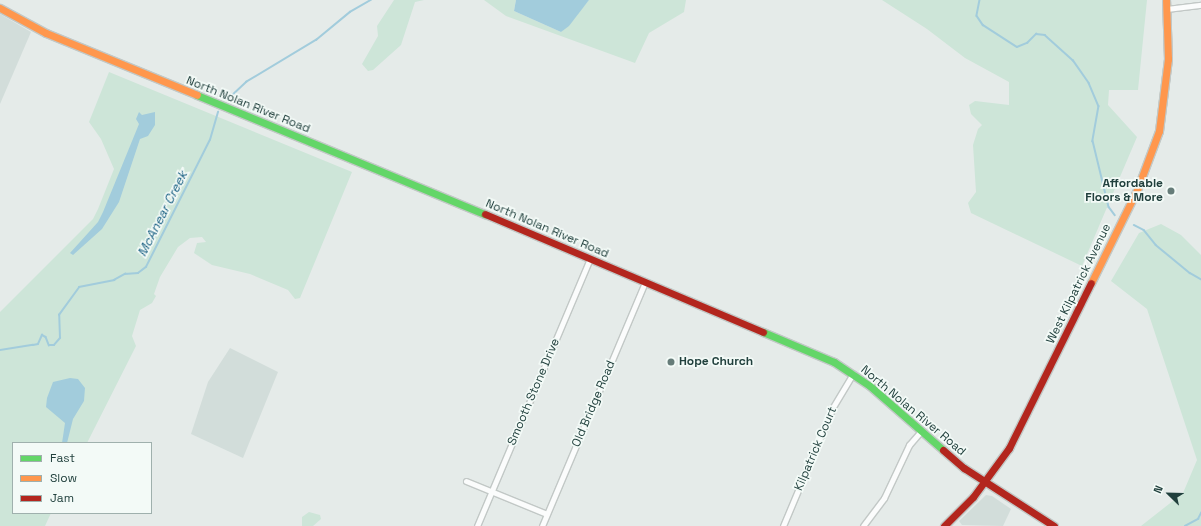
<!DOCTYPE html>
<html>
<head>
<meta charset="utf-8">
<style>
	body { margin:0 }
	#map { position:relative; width:1201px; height:526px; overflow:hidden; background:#e5ebe9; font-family:"Space Grotesk",sans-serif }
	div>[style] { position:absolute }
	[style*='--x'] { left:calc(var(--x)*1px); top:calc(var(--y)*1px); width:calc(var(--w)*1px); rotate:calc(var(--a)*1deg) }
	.built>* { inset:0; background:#d2ddda }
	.green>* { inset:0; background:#cde5d8 }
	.water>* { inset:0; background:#a2ccdc }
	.stream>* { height:1.5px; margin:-0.75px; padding:0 0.75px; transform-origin:0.75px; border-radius:0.75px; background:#a2ccdc }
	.roads { filter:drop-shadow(1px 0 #c2c8c6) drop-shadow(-1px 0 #c2c8c6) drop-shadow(0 1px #c2c8c6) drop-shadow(0 -1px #c2c8c6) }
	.street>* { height:5px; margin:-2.5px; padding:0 2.5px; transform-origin:2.5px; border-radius:2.5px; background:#fbfcfc }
	.fast>* { height:7px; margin:-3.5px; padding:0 3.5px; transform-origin:3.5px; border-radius:3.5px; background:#63d668 }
	.slow>* { height:7px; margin:-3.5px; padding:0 3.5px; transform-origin:3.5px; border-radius:3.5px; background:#ff974d }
	.jam>* { height:7px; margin:-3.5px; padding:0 3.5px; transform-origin:3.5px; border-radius:3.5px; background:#b3261e }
	.dots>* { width:11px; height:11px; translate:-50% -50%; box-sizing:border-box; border:2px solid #f3faf7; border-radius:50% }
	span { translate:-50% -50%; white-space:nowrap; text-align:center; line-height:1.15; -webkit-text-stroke:3.5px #f3faf7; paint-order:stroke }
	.street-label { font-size:12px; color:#21403d }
	.poi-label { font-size:12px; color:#21403d; font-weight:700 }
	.right { translate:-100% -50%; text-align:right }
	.left { translate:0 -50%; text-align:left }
	.water-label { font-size:13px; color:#165e81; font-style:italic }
	.legend { position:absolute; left:12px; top:442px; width:140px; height:72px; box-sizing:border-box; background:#f3faf7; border:1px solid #9fb0ad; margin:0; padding:5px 7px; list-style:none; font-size:12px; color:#21403d }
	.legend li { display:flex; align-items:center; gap:8px; height:20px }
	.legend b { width:20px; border:1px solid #9fb0ad }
	.north { position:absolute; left:1149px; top:474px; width:40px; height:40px; -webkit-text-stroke:3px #f3faf7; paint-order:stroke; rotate:293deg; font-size:11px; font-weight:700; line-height:16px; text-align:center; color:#21403d }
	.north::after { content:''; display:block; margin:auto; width:14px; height:18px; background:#21403d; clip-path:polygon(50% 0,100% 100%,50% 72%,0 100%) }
</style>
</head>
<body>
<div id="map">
	<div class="built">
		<div style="clip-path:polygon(0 14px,31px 32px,0 104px)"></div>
		<div style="clip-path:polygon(230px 348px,278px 372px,243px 458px,191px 434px,208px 382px)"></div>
		<div style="clip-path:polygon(986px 495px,992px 496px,1011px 509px,1003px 526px,962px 525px,959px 521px)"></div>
	</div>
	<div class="green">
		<div style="clip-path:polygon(394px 0,424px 0,415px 2px,401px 45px,373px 70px,368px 71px,362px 64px,378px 36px,377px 26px)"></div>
		<div style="clip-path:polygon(484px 0,516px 0,514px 11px,561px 32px,589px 0,686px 0,684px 12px,649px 33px,635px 63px,506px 16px)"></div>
		<div style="clip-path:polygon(882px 0,1147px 0,1138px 90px,1109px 90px,1108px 105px,1137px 137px,1082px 266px,971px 213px,968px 203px,976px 192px,973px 145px,978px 129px,982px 125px,971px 114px,969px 105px,975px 101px,1009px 105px,1009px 82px,965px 58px,927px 29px)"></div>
		<div style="clip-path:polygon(109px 72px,352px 172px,300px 298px,295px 299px,288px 290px,250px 274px,212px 265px,194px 253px,197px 243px,206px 242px,202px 237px,190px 238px,178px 247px,160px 277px,154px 294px,156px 296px,152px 303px,140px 310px,132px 336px,136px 346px,87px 443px,13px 443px,13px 513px,51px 513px,45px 526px,0 526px,0 312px,93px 219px,98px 209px,114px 169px,101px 139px,89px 122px)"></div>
		<div style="clip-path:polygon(1161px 224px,1181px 235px,1201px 255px,1201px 526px,1141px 526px,1183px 493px,1197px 460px,1147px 309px,1111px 281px,1139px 233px)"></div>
		<div style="clip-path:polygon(309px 512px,320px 515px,321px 519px,313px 526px,302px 526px,302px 517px)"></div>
	</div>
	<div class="water">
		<div style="clip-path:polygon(516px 0,589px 0,569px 26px,561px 32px,514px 11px)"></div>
		<div style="clip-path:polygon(139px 112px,142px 115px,155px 112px,155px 125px,148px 136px,140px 139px,119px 202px,102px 229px,73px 255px,70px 253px,98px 222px,103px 212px,139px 124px,136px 119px)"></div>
		<div style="clip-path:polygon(70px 378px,78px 379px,85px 388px,84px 401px,73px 419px,67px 443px,62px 443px,65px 423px,46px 407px,47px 398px,53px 382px)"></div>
	</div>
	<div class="stream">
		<div style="--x:980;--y:0;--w:16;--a:101"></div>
		<div style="--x:977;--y:16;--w:11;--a:56"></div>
		<div style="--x:983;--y:25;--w:40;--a:32.9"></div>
		<div style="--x:1017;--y:47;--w:11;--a:-22"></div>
		<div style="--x:1027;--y:43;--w:13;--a:-45"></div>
		<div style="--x:1036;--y:34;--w:9;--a:6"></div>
		<div style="--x:1045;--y:35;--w:38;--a:42"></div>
		<div style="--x:1073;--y:60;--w:28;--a:55"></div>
		<div style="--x:1089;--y:83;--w:25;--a:67"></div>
		<div style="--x:1099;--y:106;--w:36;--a:100"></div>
		<div style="--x:1093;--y:141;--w:68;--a:76.4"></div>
		<div style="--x:1109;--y:207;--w:10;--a:53"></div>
		<div style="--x:228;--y:99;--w:25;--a:-43"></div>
		<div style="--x:246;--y:82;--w:82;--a:-31"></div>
		<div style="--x:316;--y:40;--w:44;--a:-39.5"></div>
		<div style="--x:350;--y:12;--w:24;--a:-30"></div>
		<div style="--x:1134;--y:225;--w:11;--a:27"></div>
		<div style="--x:1144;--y:230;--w:19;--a:51"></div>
		<div style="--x:1156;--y:245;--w:44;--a:39.5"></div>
		<div style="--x:1190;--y:273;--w:13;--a:29"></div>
		<div style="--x:0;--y:350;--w:33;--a:-9"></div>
		<div style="--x:33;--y:345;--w:5;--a:-11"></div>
		<div style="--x:38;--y:344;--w:10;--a:-66"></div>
		<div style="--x:42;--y:335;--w:4;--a:27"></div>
		<div style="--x:46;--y:337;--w:9;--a:69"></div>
		<div style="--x:49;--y:345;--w:5;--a:0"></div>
		<div style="--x:54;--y:345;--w:9;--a:-49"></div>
		<div style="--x:60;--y:338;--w:23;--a:-92"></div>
		<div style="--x:59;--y:315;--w:34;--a:-54"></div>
		<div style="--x:79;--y:287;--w:36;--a:-11"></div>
		<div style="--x:114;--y:280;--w:13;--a:-29"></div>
		<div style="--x:125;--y:274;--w:13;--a:-4"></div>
		<div style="--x:138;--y:273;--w:10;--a:-37"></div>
		<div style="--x:146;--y:267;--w:142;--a:-63.3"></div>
		<div style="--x:210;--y:140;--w:29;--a:-74"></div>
		<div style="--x:1185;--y:526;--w:15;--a:-28"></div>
		<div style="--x:1198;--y:519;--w:7;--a:-63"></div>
	</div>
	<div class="roads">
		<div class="street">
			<div style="--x:1167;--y:9;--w:34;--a:-7"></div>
			<div style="--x:466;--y:481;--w:87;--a:22.2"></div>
			<div style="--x:477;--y:526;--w:290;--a:-67.1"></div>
			<div style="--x:542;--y:526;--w:265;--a:-67.1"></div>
			<div style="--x:783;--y:526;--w:129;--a:-67.2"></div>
			<div style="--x:833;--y:407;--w:39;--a:-59"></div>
			<div style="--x:863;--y:526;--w:35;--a:-53"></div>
			<div style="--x:884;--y:498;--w:59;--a:-64.7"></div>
			<div style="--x:909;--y:445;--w:18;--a:-49"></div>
		</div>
		<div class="fast">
			<div style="--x:197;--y:95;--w:312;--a:22.5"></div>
			<div style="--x:763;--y:332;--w:77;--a:22.9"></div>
			<div style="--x:834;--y:362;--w:43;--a:33.7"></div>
			<div style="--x:870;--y:386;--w:97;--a:41.2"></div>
		</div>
		<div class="slow">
			<div style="--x:0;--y:8;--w:52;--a:28.5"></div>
			<div style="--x:46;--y:33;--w:163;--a:22.3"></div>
			<div style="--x:1091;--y:283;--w:104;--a:-63.7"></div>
			<div style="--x:1137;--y:190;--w:63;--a:-69.6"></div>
			<div style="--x:1159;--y:131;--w:73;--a:-82.9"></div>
			<div style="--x:1168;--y:59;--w:59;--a:-91.9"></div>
		</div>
		<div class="jam">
			<div style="--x:485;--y:214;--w:302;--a:23"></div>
			<div style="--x:943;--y:450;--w:28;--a:41"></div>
			<div style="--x:964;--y:468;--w:107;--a:32.8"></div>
			<div style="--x:944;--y:526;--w:41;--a:-45"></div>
			<div style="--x:973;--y:497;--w:61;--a:-53.7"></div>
			<div style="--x:1009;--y:448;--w:184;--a:-63.6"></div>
		</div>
	</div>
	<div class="dots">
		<div style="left:1171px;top:191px;background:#667c79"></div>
		<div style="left:671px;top:362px;background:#667c79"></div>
	</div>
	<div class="street-label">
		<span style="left:248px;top:105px;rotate:22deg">North Nolan River Road</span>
		<span style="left:547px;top:229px;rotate:23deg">North Nolan River Road</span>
		<span style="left:1079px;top:284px;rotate:-64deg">West Kilpatrick Avenue</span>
		<span style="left:534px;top:392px;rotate:-67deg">Smooth Stone Drive</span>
		<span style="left:594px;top:404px;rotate:-67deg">Old Bridge Road</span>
		<span style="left:913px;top:411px;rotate:40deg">North Nolan River Road</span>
		<span style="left:816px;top:449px;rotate:-67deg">Kilpatrick Court</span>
	</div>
	<div class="poi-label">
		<span class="right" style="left:1163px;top:191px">Affordable<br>Floors &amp; More</span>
		<span class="left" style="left:679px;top:362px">Hope Church</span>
	</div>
	<div class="water-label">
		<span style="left:163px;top:214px;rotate:-63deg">McAnear Creek</span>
	</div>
	<ul class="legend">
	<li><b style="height:5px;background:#63d668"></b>Fast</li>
	<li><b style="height:5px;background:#ff974d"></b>Slow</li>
	<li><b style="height:5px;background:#b3261e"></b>Jam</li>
	</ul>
	<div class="north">N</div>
</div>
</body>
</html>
